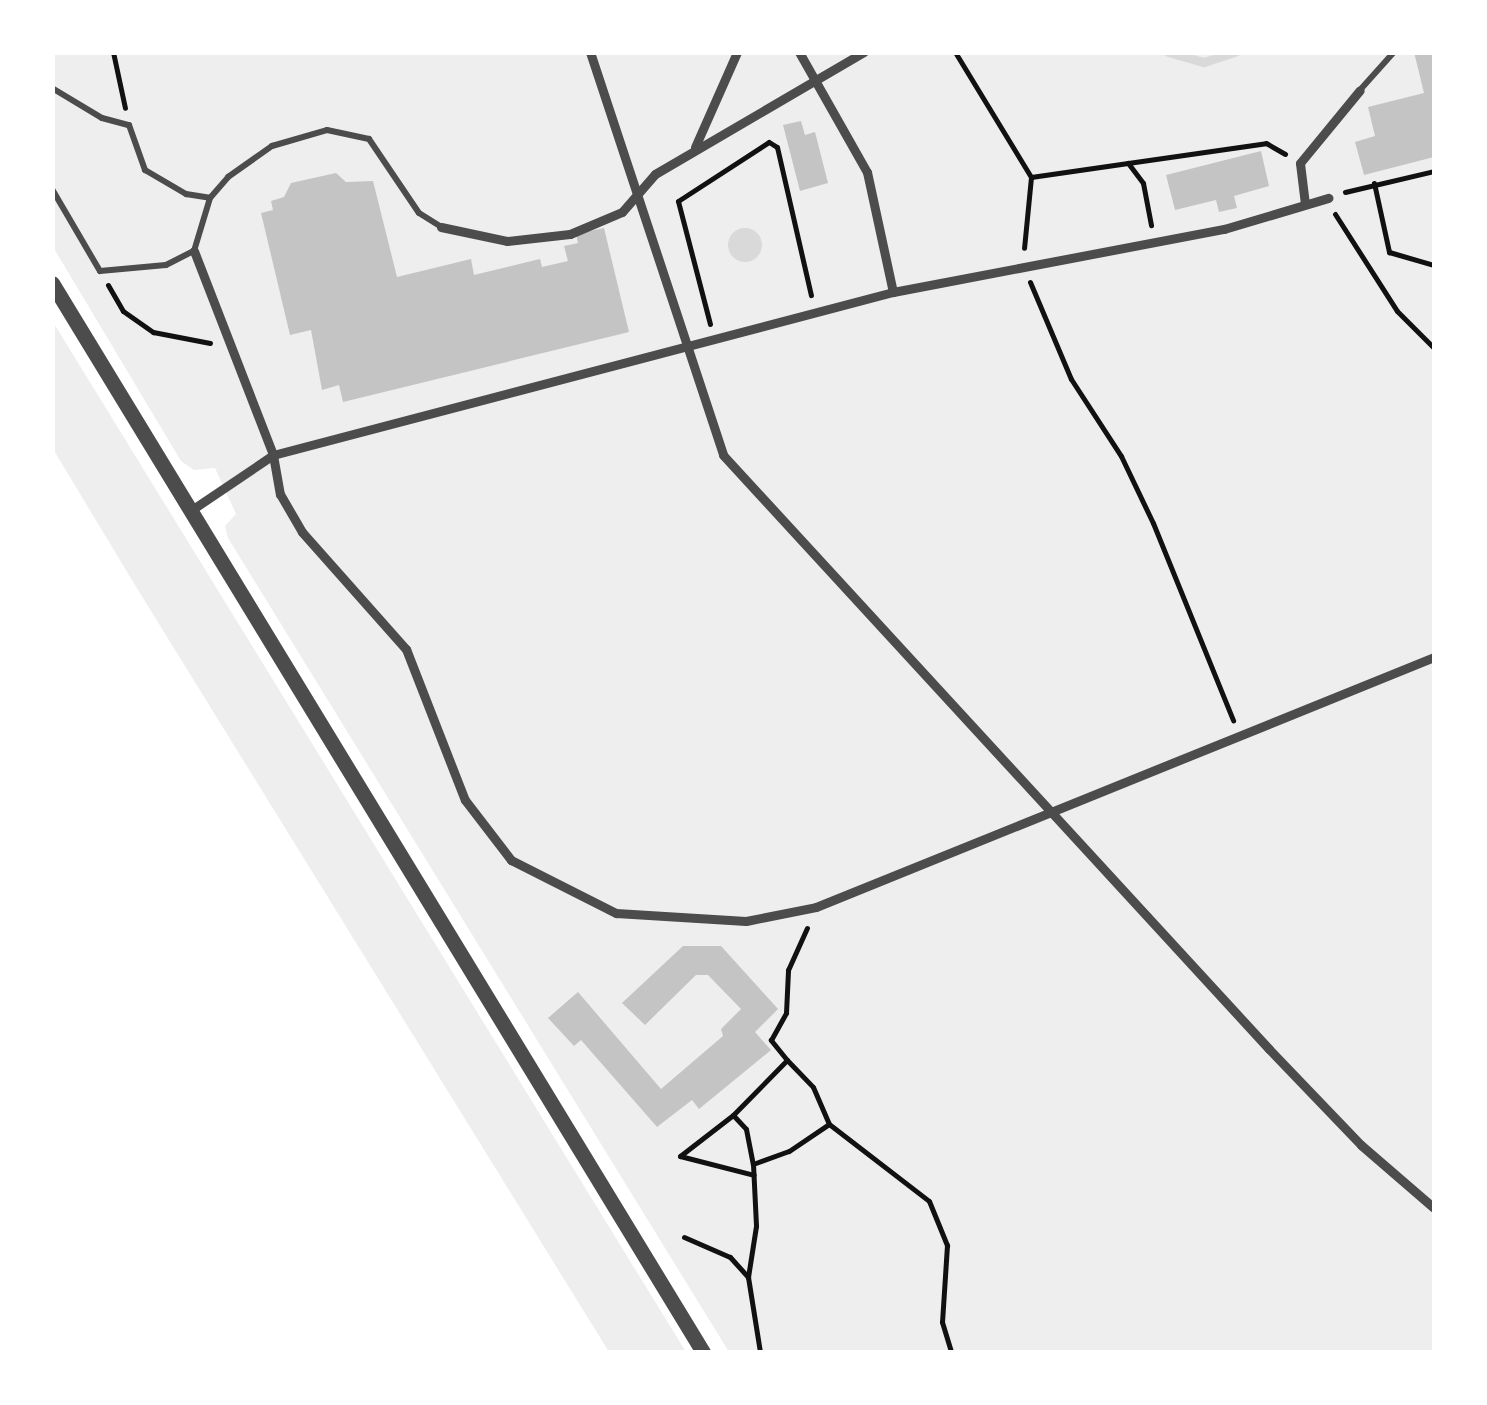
<!DOCTYPE html>
<html>
<head>
<meta charset="utf-8">
<style>
	body { margin:0 }
	#map { position:relative; width:1487px; height:1405px; overflow:hidden; background:#fff; font-family:Lato,sans-serif }
	div>[style] { position:absolute }
	[style*='--x'] { left:calc(var(--x)*1px); top:calc(var(--y)*1px); width:calc(var(--w)*1px); rotate:calc(var(--a)*1deg) }
	.green>* { inset:0; background:#eee }
	.water>* { inset:0; background:#d9d9d9 }
	.round { border-radius:50% }
	.stream>* { height:9px; margin:-4.5px; padding:0 4.5px; transform-origin:4.5px; border-radius:4.5px; background:#d9d9d9 }
	.building>* { inset:0; background:#c4c4c4 }
	.path>* { height:5px; margin:-2.5px; padding:0 2.5px; transform-origin:2.5px; border-radius:2.5px; background:#111 }
	.service>* { height:6px; margin:-3px; padding:0 3px; transform-origin:3px; border-radius:3px; background:#4c4c4c }
	.pedestrian>* { height:9px; margin:-4.5px; padding:0 4.5px; transform-origin:4.5px; border-radius:4.5px; background:#4c4c4c }
	.tertiary>* { height:15px; margin:-7.5px; padding:0 7.5px; transform-origin:7.5px; border-radius:7.5px; background:#4c4c4c }
	span { translate:-50% -50%; white-space:nowrap; text-align:center; line-height:1.15; -webkit-text-stroke:8px #fff; paint-order:stroke }
	.frame { position:absolute; inset:0; border:55px solid #fff; pointer-events:none }
</style>
</head>
<body>
<div id="map">
	<div class="green">
		<div style="clip-path:polygon(52px 53px,1434px 53px,1434px 1352px,729px 1352px,228px 538px,225px 526px,236px 514px,215px 468px,194px 470px,181px 461px,53px 247px)"></div>
		<div style="clip-path:polygon(53px 322px,686px 1352px,609px 1352px,138px 590px,53px 449px)"></div>
	</div>
	<div class="water">
		<div class="round" style="left:728px;top:228px;width:34px;height:34px"></div>
	</div>
	<div class="stream">
		<div style="--x:1168;--y:52;--w:37;--a:16"></div>
		<div style="--x:1204;--y:62;--w:33;--a:-18"></div>
	</div>
	<div class="building">
		<div style="clip-path:polygon(1414px 52px,1434px 52px,1434px 157px,1364px 175px,1355px 142px,1375px 136px,1368px 107px,1424px 93px)"></div>
		<div style="clip-path:polygon(801px 121px,805px 135px,815px 132px,828px 183px,800px 191px,783px 125px)"></div>
		<div style="clip-path:polygon(1261px 151px,1269px 186px,1234px 196px,1237px 208px,1219px 212px,1216px 200px,1175px 210px,1166px 175px)"></div>
		<div style="clip-path:polygon(336px 173px,346px 182px,373px 181px,397px 277px,471px 259px,474px 275px,540px 259px,542px 267px,568px 261px,564px 246px,578px 243px,576px 234px,604px 228px,629px 332px,343px 402px,339px 385px,322px 390px,311px 330px,290px 335px,261px 213px,273px 210px,271px 201px,284px 197px,291px 183px)"></div>
		<div style="clip-path:polygon(683px 946px,721px 946px,778px 1009px,755px 1032px,771px 1050px,699px 1109px,692px 1100px,657px 1127px,581px 1040px,574px 1046px,548px 1018px,578px 992px,661px 1089px,723px 1036px,721px 1029px,741px 1009px,708px 975px,696px 975px,645px 1025px,622px 1003px)"></div>
	</div>
	<div class="path">
		<div style="--x:113;--y:52;--w:57;--a:77.9"></div>
		<div style="--x:955;--y:52;--w:146;--a:58.7"></div>
		<div style="--x:1031;--y:177;--w:71;--a:95.6"></div>
		<div style="--x:1128;--y:163;--w:139;--a:-8.2"></div>
		<div style="--x:1266;--y:143;--w:22;--a:30"></div>
		<div style="--x:1031;--y:177;--w:98;--a:-8.2"></div>
		<div style="--x:1128;--y:163;--w:25;--a:53"></div>
		<div style="--x:1143;--y:183;--w:43;--a:79.2"></div>
		<div style="--x:1374;--y:183;--w:71;--a:77.7"></div>
		<div style="--x:1389;--y:252;--w:47;--a:16.1"></div>
		<div style="--x:1345;--y:192;--w:91;--a:-13.3"></div>
		<div style="--x:1335;--y:214;--w:115;--a:57.4"></div>
		<div style="--x:1397;--y:311;--w:52;--a:45"></div>
		<div style="--x:1030;--y:282;--w:105;--a:67.1"></div>
		<div style="--x:1071;--y:379;--w:92;--a:57"></div>
		<div style="--x:1121;--y:456;--w:74;--a:64.5"></div>
		<div style="--x:1153;--y:523;--w:213;--a:67.9"></div>
		<div style="--x:108;--y:285;--w:30;--a:60"></div>
		<div style="--x:123;--y:311;--w:37;--a:35"></div>
		<div style="--x:153;--y:332;--w:58;--a:10.9"></div>
		<div style="--x:710;--y:324;--w:127;--a:-104.6"></div>
		<div style="--x:678;--y:201;--w:108;--a:-33"></div>
		<div style="--x:769;--y:142;--w:9;--a:32"></div>
		<div style="--x:777;--y:147;--w:152;--a:77.1"></div>
		<div style="--x:787;--y:1060;--w:37;--a:46"></div>
		<div style="--x:813;--y:1087;--w:40;--a:66.6"></div>
		<div style="--x:829;--y:1124;--w:126;--a:37.6"></div>
		<div style="--x:929;--y:1201;--w:48;--a:67.8"></div>
		<div style="--x:947;--y:1245;--w:77;--a:93.7"></div>
		<div style="--x:942;--y:1322;--w:31;--a:73"></div>
		<div style="--x:733;--y:1115;--w:19;--a:47"></div>
		<div style="--x:746;--y:1129;--w:36;--a:79"></div>
		<div style="--x:753;--y:1164;--w:62;--a:87.2"></div>
		<div style="--x:756;--y:1226;--w:52;--a:98.9"></div>
		<div style="--x:748;--y:1277;--w:76;--a:80.9"></div>
		<div style="--x:680;--y:1156;--w:67;--a:-37.7"></div>
		<div style="--x:733;--y:1115;--w:77;--a:-45.5"></div>
		<div style="--x:787;--y:1060;--w:26;--a:-129"></div>
		<div style="--x:771;--y:1040;--w:31;--a:-61"></div>
		<div style="--x:786;--y:1013;--w:43;--a:-87.3"></div>
		<div style="--x:788;--y:970;--w:46;--a:-65.7"></div>
		<div style="--x:680;--y:1156;--w:76;--a:14.4"></div>
		<div style="--x:753;--y:1164;--w:38;--a:-20"></div>
		<div style="--x:789;--y:1151;--w:48;--a:-34"></div>
		<div style="--x:684;--y:1237;--w:50;--a:23.5"></div>
		<div style="--x:730;--y:1257;--w:27;--a:48"></div>
	</div>
	<div class="service">
		<div style="--x:52;--y:88;--w:58;--a:31"></div>
		<div style="--x:102;--y:118;--w:28;--a:15"></div>
		<div style="--x:129;--y:125;--w:48;--a:70.4"></div>
		<div style="--x:145;--y:170;--w:48;--a:30.3"></div>
		<div style="--x:186;--y:194;--w:24;--a:9"></div>
		<div style="--x:1360;--y:90;--w:51;--a:-48.2"></div>
		<div style="--x:52;--y:189;--w:95;--a:59.7"></div>
		<div style="--x:100;--y:271;--w:66;--a:-5.2"></div>
		<div style="--x:166;--y:265;--w:31;--a:-27"></div>
		<div style="--x:194;--y:251;--w:55;--a:-73.2"></div>
		<div style="--x:210;--y:198;--w:28;--a:-49"></div>
		<div style="--x:228;--y:177;--w:54;--a:-35.2"></div>
		<div style="--x:272;--y:146;--w:57;--a:-16.2"></div>
		<div style="--x:327;--y:130;--w:43;--a:12.1"></div>
		<div style="--x:369;--y:139;--w:89;--a:56"></div>
		<div style="--x:419;--y:213;--w:26;--a:32"></div>
	</div>
	<div class="pedestrian">
		<div style="--x:590;--y:52;--w:424;--a:71.7"></div>
		<div style="--x:723;--y:455;--w:807;--a:47.41"></div>
		<div style="--x:1269;--y:1049;--w:133;--a:46.2"></div>
		<div style="--x:1361;--y:1145;--w:96;--a:40.8"></div>
		<div style="--x:799;--y:52;--w:138;--a:60.5"></div>
		<div style="--x:867;--y:172;--w:123;--a:77.8"></div>
		<div style="--x:695;--y:147;--w:104;--a:-66.1"></div>
		<div style="--x:1305;--y:204;--w:41;--a:-97"></div>
		<div style="--x:1300;--y:163;--w:94;--a:-50.6"></div>
		<div style="--x:441;--y:227;--w:67;--a:12"></div>
		<div style="--x:507;--y:241;--w:63;--a:-6.3"></div>
		<div style="--x:570;--y:234;--w:56;--a:-22.9"></div>
		<div style="--x:622;--y:212;--w:50;--a:-49"></div>
		<div style="--x:655;--y:174;--w:242;--a:-30.3"></div>
		<div style="--x:194;--y:251;--w:219;--a:68.8"></div>
		<div style="--x:273;--y:455;--w:40;--a:80"></div>
		<div style="--x:280;--y:494;--w:44;--a:59.9"></div>
		<div style="--x:302;--y:532;--w:157;--a:48.4"></div>
		<div style="--x:406;--y:649;--w:162;--a:68.7"></div>
		<div style="--x:465;--y:800;--w:76;--a:52.5"></div>
		<div style="--x:511;--y:860;--w:118;--a:26.8"></div>
		<div style="--x:616;--y:913;--w:130;--a:3.5"></div>
		<div style="--x:746;--y:921;--w:71;--a:-11.3"></div>
		<div style="--x:816;--y:907;--w:667;--a:-22.02"></div>
		<div style="--x:190;--y:511;--w:100;--a:-34"></div>
		<div style="--x:273;--y:455;--w:641;--a:-14.73"></div>
		<div style="--x:893;--y:292;--w:337;--a:-10.8"></div>
		<div style="--x:1224;--y:229;--w:109;--a:-16.6"></div>
	</div>
	<div class="tertiary">
		<div style="--x:52;--y:283;--w:1252;--a:58.66"></div>
	</div>
	<div class="frame"></div>
</div>
</body>
</html>
